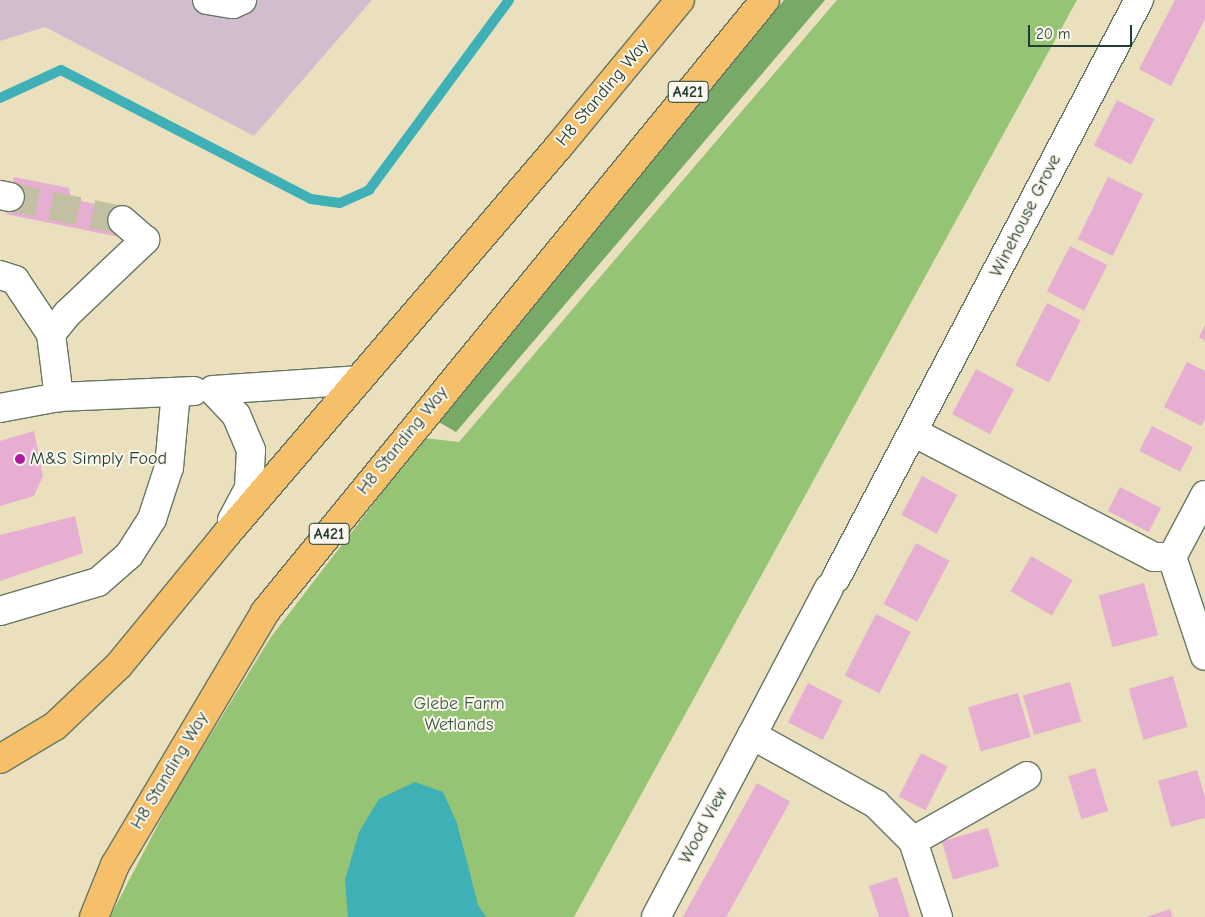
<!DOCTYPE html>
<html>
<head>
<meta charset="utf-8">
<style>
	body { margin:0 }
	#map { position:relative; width:1205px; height:917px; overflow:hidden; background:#ebe0bd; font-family:"Comic Neue",sans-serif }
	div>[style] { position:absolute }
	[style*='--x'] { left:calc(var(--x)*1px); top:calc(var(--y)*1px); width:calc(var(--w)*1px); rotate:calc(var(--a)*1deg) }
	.industrial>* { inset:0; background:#d0bdce }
	.green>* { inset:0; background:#94c474 }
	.forest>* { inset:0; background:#7a6 }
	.water>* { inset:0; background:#3fb0b6 }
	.stream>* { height:10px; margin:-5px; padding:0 5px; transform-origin:5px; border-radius:5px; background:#3fb0b6 }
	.building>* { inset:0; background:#e6aed1; transform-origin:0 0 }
	.minor-tunnel>* { height:28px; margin-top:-14px; transform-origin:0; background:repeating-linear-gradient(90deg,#c2bfa2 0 28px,transparent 0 42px) }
	.roads { filter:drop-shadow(1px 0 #667664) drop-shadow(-1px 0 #667664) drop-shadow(0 1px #667664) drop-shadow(0 -1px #667664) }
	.minor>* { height:28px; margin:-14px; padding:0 14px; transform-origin:14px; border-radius:14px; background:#fff }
	.highway>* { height:28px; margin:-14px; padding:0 14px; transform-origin:14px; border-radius:14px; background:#f6c06b }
	.dots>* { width:14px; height:14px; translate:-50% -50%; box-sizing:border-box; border:2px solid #fbf7ec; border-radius:50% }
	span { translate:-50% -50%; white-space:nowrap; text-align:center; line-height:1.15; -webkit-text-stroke:4px #fbf7ec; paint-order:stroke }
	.shield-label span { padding:1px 4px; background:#fbf7ec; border:1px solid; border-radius:4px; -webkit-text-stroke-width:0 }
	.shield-label { font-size:16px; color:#1f3d34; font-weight:700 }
	.street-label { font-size:18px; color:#1f3d34 }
	.poi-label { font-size:18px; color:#1f3d34 }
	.left { translate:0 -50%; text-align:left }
	.park-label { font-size:18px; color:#3c5f44 }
	.scale { position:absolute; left:1028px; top:25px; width:104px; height:22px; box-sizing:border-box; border:2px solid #1f3d34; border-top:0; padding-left:6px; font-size:15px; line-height:18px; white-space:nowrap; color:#1f3d34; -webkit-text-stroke:4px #fbf7ec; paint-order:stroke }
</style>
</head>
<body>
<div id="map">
	<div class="industrial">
		<div style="clip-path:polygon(0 0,372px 0,254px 136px,45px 27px,0 41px)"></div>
	</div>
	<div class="green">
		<div style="clip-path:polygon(837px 0,1077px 0,574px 917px,110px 917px,173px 796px,271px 637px,424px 438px,459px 442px)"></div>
	</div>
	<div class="forest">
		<div style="clip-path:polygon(784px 0,825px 0,456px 432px,437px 421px)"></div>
	</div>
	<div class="water">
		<div style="clip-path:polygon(415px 782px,443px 792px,457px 823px,478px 905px,486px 917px,348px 917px,345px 880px,359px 832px,379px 799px)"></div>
	</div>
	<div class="stream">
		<div style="--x:0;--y:98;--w:67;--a:-24.7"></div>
		<div style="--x:61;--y:70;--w:281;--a:27.3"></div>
		<div style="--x:311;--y:199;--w:29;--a:8"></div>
		<div style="--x:340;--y:203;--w:32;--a:-24"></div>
		<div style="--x:369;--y:190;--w:236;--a:-53.6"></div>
	</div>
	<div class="building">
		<div style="clip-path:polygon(1175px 0,1205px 0,1205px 19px,1171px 86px,1139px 69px)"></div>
		<div style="left:1117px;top:100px;width:42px;height:51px;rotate:27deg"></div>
		<div style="clip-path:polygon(14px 177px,69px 188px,71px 199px,125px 210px,119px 237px,6px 214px)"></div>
		<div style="left:1108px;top:177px;width:39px;height:69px;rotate:26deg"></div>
		<div style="left:1070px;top:246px;width:42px;height:51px;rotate:27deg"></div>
		<div style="left:1047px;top:303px;width:38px;height:70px;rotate:27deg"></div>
		<div style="clip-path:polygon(1205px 325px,1205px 341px,1199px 337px)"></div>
		<div style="clip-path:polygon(1187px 362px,1205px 371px,1205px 419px,1201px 426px,1164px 407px)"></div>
		<div style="left:976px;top:369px;width:43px;height:51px;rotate:28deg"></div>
		<div style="left:1152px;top:426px;width:46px;height:28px;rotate:27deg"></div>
		<div style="clip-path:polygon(34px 431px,43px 476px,34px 496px,0 506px,0 441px)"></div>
		<div style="left:922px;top:476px;width:40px;height:44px;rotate:28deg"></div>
		<div style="left:1120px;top:487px;width:46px;height:27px;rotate:27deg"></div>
		<div style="clip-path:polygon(75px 516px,83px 553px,0 581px,0 535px)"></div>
		<div style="left:916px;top:543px;width:38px;height:69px;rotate:28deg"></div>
		<div style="left:1031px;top:556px;width:48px;height:41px;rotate:30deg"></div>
		<div style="left:1144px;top:583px;width:54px;height:47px;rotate:75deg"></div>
		<div style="left:876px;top:614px;width:39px;height:69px;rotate:27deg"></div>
		<div style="left:1173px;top:676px;width:53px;height:46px;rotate:74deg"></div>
		<div style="left:1070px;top:682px;width:41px;height:49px;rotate:74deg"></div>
		<div style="left:808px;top:683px;width:39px;height:44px;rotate:27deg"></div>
		<div style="left:1018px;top:693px;width:46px;height:52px;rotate:74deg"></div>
		<div style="left:921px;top:753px;width:30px;height:49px;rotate:27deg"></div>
		<div style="left:1095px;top:768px;width:45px;height:28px;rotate:73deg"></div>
		<div style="clip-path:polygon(1197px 770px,1205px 797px,1205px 818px,1171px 827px,1158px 781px)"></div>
		<div style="left:757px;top:783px;width:38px;height:153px;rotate:29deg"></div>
		<div style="left:988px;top:828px;width:40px;height:48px;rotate:74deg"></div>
		<div style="clip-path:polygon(897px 877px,910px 917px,879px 917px,869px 886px)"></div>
		<div style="clip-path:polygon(1170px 909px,1173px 917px,1146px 917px)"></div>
	</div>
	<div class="minor-tunnel">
		<div style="--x:10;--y:197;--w:114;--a:11.6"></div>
	</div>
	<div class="roads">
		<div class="minor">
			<div style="--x:207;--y:0;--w:26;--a:9"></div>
			<div style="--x:233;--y:4;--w:10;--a:-24"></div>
			<div style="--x:0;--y:195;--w:10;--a:11"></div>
			<div style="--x:0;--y:275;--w:16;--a:18"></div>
			<div style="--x:15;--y:280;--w:65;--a:56.3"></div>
			<div style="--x:51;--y:334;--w:64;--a:82.8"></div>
			<div style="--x:51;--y:334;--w:26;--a:-51"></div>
			<div style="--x:67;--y:314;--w:108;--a:-43.5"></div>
			<div style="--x:145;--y:240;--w:30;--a:-139"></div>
			<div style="--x:0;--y:408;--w:60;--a:-10.6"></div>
			<div style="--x:59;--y:397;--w:135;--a:-2.5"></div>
			<div style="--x:913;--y:432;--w:271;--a:27.4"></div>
			<div style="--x:1154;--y:557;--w:18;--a:0"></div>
			<div style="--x:1205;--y:495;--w:70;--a:118"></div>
			<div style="--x:1172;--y:557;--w:104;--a:71.6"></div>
			<div style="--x:232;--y:520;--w:36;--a:-62"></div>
			<div style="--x:249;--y:488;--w:38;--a:-87"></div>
			<div style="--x:251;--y:450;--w:38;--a:-113"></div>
			<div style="--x:236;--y:415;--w:34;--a:-133"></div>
			<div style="--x:213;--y:390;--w:145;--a:-3.9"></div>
			<div style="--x:836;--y:578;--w:653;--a:-62.34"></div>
			<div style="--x:829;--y:588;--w:166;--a:117.6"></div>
			<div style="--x:752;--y:735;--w:142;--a:29.1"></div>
			<div style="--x:876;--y:804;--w:52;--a:45"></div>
			<div style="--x:913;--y:841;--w:80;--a:71.8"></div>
			<div style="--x:0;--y:611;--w:102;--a:-16.5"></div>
			<div style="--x:98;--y:582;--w:41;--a:-41.1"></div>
			<div style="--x:129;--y:555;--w:43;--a:-57.4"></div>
			<div style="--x:152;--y:519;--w:55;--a:-71.9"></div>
			<div style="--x:169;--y:467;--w:75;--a:-84.7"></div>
			<div style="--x:913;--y:841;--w:131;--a:-29.7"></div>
			<div style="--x:656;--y:917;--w:206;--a:-62.2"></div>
		</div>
		<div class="highway">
			<div style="--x:0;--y:759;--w:64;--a:-31"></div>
			<div style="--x:55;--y:726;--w:88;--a:-43.6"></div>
			<div style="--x:119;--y:665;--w:166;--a:-50.6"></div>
			<div style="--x:224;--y:537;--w:516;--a:-49.4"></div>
			<div style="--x:560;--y:145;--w:188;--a:-50.4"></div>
			<div style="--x:94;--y:917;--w:56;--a:-68"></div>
			<div style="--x:115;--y:865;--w:294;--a:-59.3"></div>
			<div style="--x:265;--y:612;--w:790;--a:-50.75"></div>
		</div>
	</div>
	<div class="dots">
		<div style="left:20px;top:459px;background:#b5179e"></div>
	</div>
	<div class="shield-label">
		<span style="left:688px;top:92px">A421</span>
		<span style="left:329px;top:534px">A421</span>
	</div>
	<div class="street-label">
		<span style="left:603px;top:93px;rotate:-50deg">H8 Standing Way</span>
		<span style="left:1026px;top:216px;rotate:-63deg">Winehouse Grove</span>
		<span style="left:403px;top:441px;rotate:-51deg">H8 Standing Way</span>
		<span style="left:170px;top:771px;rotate:-59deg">H8 Standing Way</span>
		<span style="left:704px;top:826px;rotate:-62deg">Wood View</span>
	</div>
	<div class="poi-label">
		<span class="left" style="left:30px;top:459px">M&amp;S Simply Food</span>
	</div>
	<div class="park-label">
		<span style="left:459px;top:715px">Glebe Farm<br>Wetlands</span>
	</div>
	<div class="scale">20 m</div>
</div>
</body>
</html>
